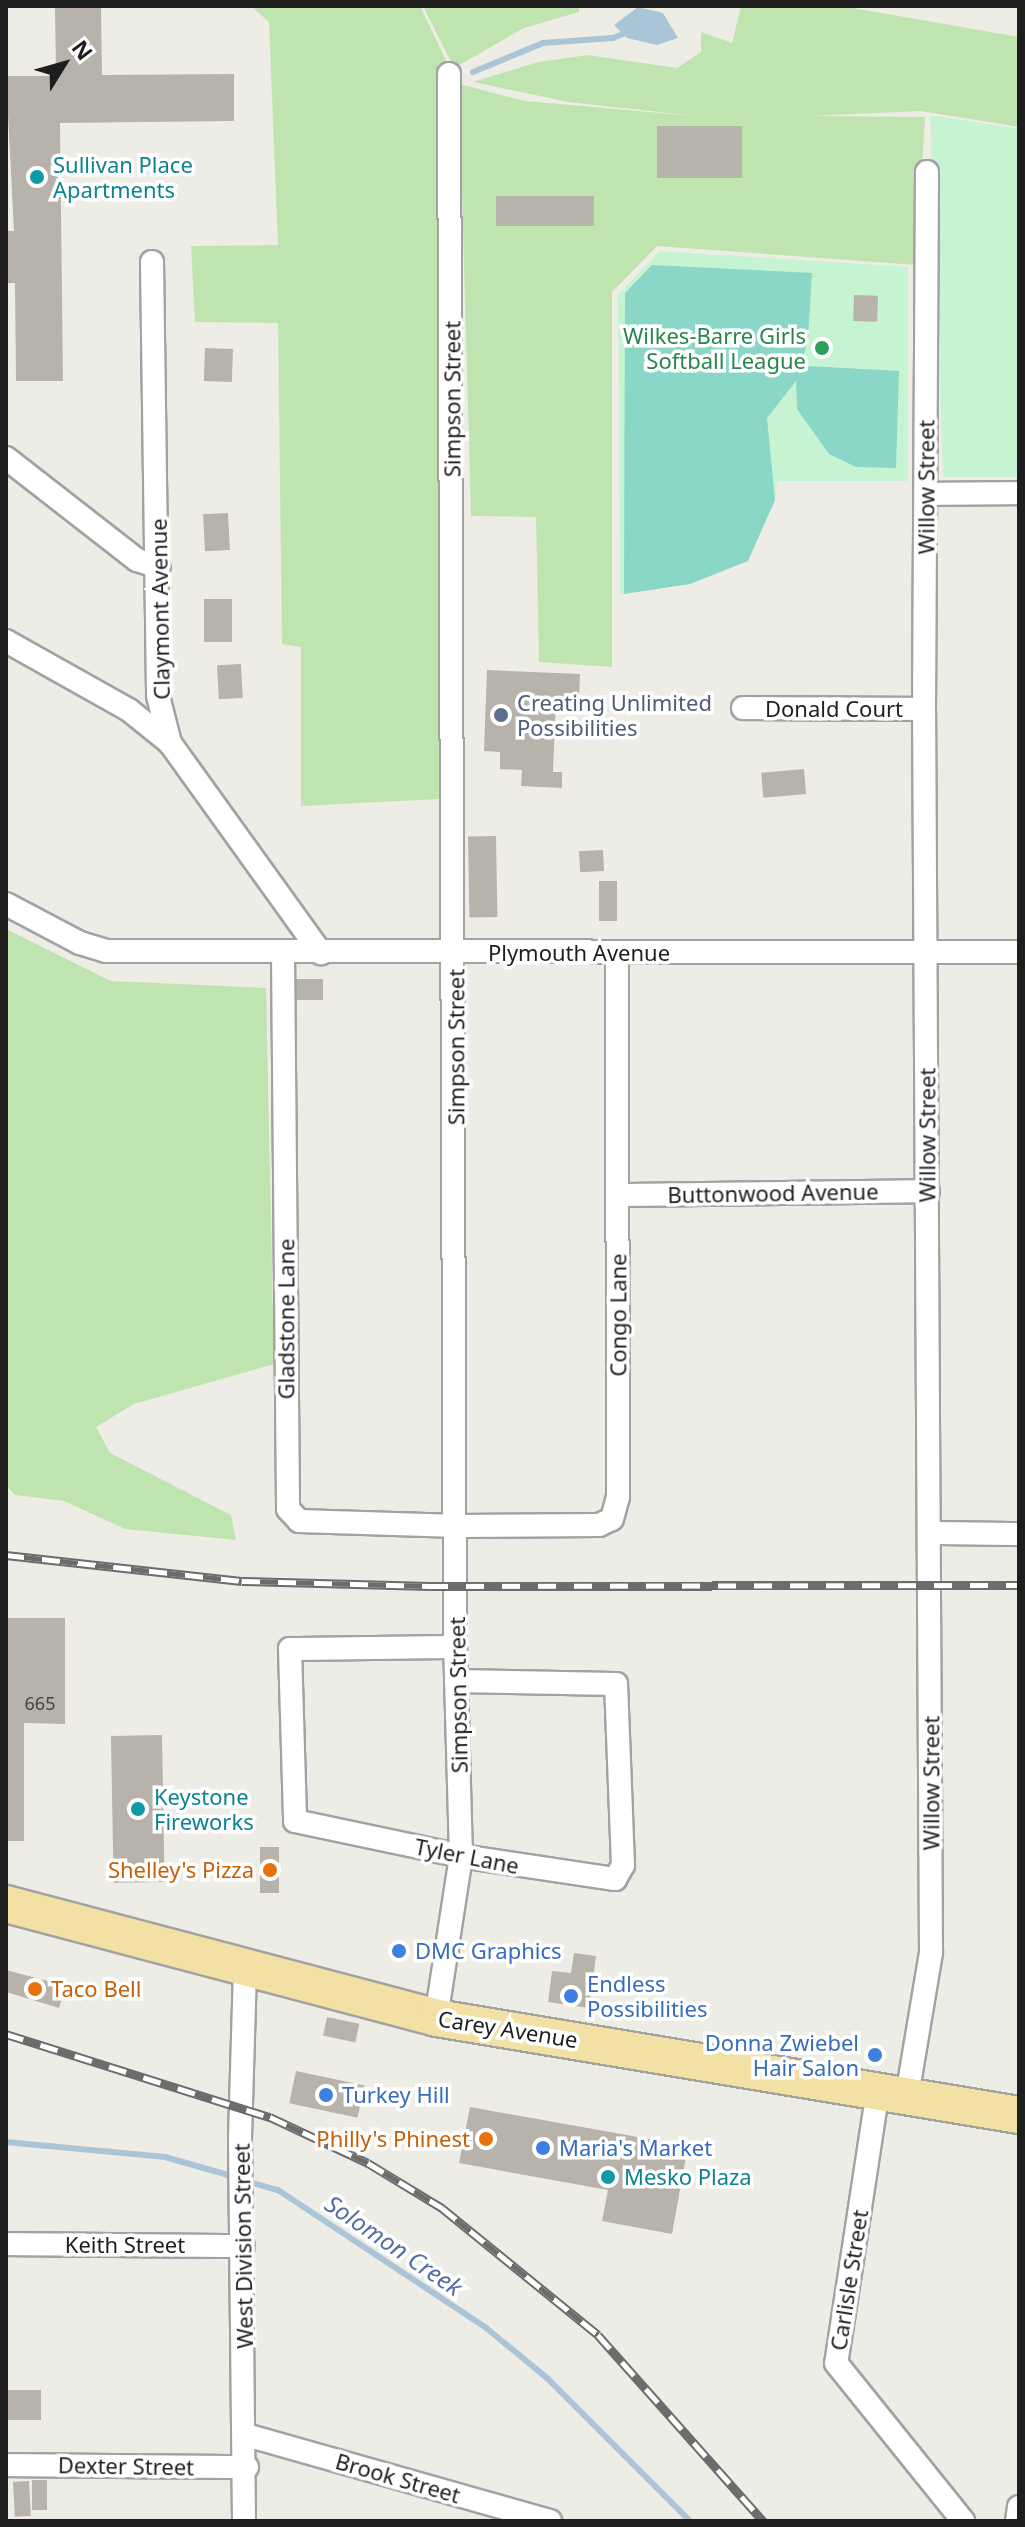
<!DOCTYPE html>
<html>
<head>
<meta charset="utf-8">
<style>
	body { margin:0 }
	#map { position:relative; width:1025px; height:2527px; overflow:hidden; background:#eeede5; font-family:"Noto Sans",sans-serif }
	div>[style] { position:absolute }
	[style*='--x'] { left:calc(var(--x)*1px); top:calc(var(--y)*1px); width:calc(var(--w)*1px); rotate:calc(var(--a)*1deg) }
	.grass>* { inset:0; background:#c0e4b0 }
	.park>* { inset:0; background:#c6f4d2 }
	.pitch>* { inset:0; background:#8ad6c7 }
	.water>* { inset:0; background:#aac5d8 }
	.stream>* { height:6px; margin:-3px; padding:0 3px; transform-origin:3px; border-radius:3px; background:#aac5d8 }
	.building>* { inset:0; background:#b7b3ab; transform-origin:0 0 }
	.roads { filter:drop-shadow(2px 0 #a2a2a2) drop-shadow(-2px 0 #a2a2a2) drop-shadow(0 2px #a2a2a2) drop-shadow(0 -2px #a2a2a2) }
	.minor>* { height:22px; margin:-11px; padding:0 11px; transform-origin:11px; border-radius:11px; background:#fff }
	.primary>* { height:36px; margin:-18px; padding:0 18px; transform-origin:18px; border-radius:18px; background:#f3e0a5 }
	.rail>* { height:9px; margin-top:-4.5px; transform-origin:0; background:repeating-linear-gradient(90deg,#fff 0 18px,#6c6c6c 0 36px); box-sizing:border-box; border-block:2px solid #6c6c6c }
	.dots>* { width:22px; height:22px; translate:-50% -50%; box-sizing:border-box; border:4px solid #fff; border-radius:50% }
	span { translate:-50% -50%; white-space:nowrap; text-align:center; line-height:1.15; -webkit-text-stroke:7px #fff; paint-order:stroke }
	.number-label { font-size:18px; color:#444341 }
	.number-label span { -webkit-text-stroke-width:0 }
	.culture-label { font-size:22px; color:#0d838f }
	.left { translate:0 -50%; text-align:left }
	.leisure-label { font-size:22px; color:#27864d }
	.right { translate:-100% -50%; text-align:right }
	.street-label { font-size:22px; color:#1e1e1e }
	.service-label { font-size:22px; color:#4e5e75 }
	.food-label { font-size:22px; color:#c56008 }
	.shop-label { font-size:22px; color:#366cbe }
	.water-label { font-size:24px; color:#536da5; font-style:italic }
	.frame { position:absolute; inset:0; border:8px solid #1e1e1e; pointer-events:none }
	.north { position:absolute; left:24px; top:24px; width:80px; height:80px; -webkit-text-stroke:6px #fff; paint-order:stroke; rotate:53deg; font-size:22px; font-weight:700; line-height:32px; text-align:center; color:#1e1e1e }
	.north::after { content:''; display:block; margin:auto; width:28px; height:36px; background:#1e1e1e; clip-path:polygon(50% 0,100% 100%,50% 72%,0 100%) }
</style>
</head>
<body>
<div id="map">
	<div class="grass">
		<div style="clip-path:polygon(251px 6px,420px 6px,446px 60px,438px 64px,440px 799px,301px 806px,301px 647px,282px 644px,278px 323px,195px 322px,191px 246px,278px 245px,269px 22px)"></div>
		<div style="clip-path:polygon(423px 6px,579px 6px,579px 12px,524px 28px,454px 68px)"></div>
		<div style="clip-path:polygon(741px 6px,841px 6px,1019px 37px,1019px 127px,920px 111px,810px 116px,925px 117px,916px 265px,657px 246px,612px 292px,612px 667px,539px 662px,536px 517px,471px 516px,459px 84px,525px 101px,695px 116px,568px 102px,473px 82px,538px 62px,588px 55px,677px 68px,701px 52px,701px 32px,732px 43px)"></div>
		<div style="clip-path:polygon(6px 929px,111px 981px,266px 988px,274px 1364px,134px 1404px,96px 1427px,110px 1453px,231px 1515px,236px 1540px,125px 1529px,64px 1501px,15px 1495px,6px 1485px)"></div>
	</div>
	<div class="park">
		<div style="clip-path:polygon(930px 115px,1019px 129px,1019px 477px,943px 477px)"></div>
		<div style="clip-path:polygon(660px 251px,908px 267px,908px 481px,777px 481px,775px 500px,748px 561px,690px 584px,620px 594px,618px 295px)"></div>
	</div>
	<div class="pitch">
		<div style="clip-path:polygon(652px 265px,812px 273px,808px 339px,799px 374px,807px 366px,899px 371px,896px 468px,856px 467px,829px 454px,797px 409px,796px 381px,767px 418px,775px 500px,748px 561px,690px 584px,624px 594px,625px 293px)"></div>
	</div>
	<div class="water">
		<div style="clip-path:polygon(638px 7px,663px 13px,678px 38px,657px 45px,627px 38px,614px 25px)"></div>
	</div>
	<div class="stream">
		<div style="--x:473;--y:72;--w:76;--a:-22.5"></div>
		<div style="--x:543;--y:43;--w:70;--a:-4.1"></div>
		<div style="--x:613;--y:38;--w:18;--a:-22"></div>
		<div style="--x:6;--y:2142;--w:160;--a:5.4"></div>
		<div style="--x:165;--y:2157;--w:73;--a:15.9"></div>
		<div style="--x:246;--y:2181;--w:33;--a:16"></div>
		<div style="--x:278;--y:2190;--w:248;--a:33.5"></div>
		<div style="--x:485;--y:2327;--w:82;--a:39.5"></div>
		<div style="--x:548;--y:2379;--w:201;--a:45"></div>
	</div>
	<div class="building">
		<div style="clip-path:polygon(55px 6px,101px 6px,102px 75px,234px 74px,234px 121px,60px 123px,63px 381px,16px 381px,15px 283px,6px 283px,6px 231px,14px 231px,6px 76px,56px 76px)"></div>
		<div style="left:657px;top:126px;width:85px;height:52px"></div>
		<div style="left:594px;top:196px;width:30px;height:98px;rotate:90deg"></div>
		<div style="left:854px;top:295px;width:24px;height:26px;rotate:2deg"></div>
		<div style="left:205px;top:348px;width:28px;height:33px;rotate:2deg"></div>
		<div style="left:228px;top:513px;width:37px;height:25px;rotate:87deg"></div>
		<div style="left:204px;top:599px;width:28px;height:43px"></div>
		<div style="left:241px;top:664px;width:34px;height:24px;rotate:87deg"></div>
		<div style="clip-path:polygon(487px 670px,580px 674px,579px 697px,556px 697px,553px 772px,562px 772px,562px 788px,521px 786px,522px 770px,500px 769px,500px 752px,484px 751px)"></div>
		<div style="left:804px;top:769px;width:25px;height:43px;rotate:85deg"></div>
		<div style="left:496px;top:836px;width:81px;height:28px;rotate:89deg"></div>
		<div style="left:603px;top:850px;width:21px;height:24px;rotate:87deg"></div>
		<div style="left:599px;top:881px;width:18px;height:40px"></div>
		<div style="left:323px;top:979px;width:21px;height:27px;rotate:90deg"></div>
		<div style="clip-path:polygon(6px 1618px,65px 1618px,65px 1724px,24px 1723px,24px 1841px,6px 1841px)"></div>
		<div style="left:162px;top:1735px;width:147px;height:51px;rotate:89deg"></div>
		<div style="left:260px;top:1847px;width:19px;height:46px"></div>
		<div style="clip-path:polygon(574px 1953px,596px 1956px,589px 2008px,548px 2002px,552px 1971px,571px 1973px)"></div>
		<div style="clip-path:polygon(6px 1970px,66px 1986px,59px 2008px,6px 1992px)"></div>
		<div style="left:327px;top:2017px;width:33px;height:19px;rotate:12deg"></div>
		<div style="left:296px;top:2071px;width:70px;height:33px;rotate:12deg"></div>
		<div style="clip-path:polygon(470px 2107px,688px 2146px,672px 2234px,602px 2221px,608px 2190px,459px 2163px)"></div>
		<div style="left:6px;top:2390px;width:35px;height:30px"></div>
		<div style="left:32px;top:2480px;width:15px;height:30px"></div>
		<div style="left:29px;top:2481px;width:35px;height:16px;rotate:87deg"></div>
	</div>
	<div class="roads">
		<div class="minor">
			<div style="--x:152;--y:262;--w:434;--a:89.2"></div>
			<div style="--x:158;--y:696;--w:49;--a:75.7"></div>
			<div style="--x:170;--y:743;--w:259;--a:54.3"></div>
			<div style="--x:6;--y:458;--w:166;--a:37.9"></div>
			<div style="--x:137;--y:560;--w:23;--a:18"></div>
			<div style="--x:926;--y:494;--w:93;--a:-0.6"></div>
			<div style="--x:6;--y:641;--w:141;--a:29.3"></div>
			<div style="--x:129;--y:710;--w:53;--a:38.8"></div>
			<div style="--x:743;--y:708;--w:181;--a:0.3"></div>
			<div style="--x:6;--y:904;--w:84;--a:27.8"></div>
			<div style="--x:80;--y:943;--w:27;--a:17"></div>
			<div style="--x:106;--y:951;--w:913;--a:0.06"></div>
			<div style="--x:283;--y:953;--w:556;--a:89.48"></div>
			<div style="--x:288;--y:1509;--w:16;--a:47"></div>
			<div style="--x:299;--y:1521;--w:159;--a:1.8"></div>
			<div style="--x:458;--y:1526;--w:141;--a:-0.4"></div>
			<div style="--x:599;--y:1525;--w:14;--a:-25"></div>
			<div style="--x:612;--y:1519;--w:23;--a:-75"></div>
			<div style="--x:618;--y:1497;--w:544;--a:-90.11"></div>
			<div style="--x:618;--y:1195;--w:310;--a:-0.7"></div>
			<div style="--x:931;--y:1533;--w:88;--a:0.7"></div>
			<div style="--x:455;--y:1647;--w:165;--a:179.3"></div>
			<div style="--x:290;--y:1649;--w:172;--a:88.3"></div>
			<div style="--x:295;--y:1821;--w:170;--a:11.9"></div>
			<div style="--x:461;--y:1856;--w:156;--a:8.5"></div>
			<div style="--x:615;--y:1879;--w:16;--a:-60"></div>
			<div style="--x:623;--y:1865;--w:181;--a:-92.2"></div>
			<div style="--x:616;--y:1684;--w:160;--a:-178.9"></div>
			<div style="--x:436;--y:2018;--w:164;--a:-81.2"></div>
			<div style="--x:461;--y:1856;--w:209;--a:-91.6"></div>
			<div style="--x:455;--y:1647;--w:1573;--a:-90.22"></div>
			<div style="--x:878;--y:2090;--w:276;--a:98.7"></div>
			<div style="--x:836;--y:2363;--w:203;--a:51.2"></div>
			<div style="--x:907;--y:2096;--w:145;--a:-80.5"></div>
			<div style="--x:931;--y:1953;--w:1244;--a:-90.32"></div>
			<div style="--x:924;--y:709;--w:537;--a:-89.68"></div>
			<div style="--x:6;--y:2244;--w:237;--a:0.5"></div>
			<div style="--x:246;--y:2435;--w:316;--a:15.8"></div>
			<div style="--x:6;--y:2465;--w:241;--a:0.5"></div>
			<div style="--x:244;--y:2521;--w:383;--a:-90.6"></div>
			<div style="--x:240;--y:2138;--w:167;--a:-88.3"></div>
			<div style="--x:1017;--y:2521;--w:14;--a:-82"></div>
		</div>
		<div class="primary">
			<div style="--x:6;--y:1904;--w:445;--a:14.8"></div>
			<div style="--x:436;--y:2018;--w:591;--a:9.45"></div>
		</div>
	</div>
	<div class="rail">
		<div style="--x:6;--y:1555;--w:237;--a:6.3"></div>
		<div style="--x:242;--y:1581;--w:188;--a:1.5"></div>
		<div style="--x:430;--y:1586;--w:589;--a:-0.1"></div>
		<div style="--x:6;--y:2034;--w:277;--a:17.5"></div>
		<div style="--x:270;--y:2117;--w:108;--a:25.1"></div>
		<div style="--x:368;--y:2163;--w:87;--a:31.3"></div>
		<div style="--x:442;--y:2208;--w:201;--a:39.1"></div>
		<div style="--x:598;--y:2335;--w:249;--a:48.4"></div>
	</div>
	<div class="dots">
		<div style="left:37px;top:177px;background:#0f9aa8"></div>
		<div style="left:822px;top:348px;background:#2e9e5b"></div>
		<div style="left:501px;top:715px;background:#5c6f8a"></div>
		<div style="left:138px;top:1809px;background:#0f9aa8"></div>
		<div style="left:270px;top:1870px;background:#e8710a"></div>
		<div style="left:399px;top:1951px;background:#3f7fe0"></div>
		<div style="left:35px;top:1989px;background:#e8710a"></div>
		<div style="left:571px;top:1996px;background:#3f7fe0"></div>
		<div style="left:875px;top:2055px;background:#3f7fe0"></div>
		<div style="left:326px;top:2095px;background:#3f7fe0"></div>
		<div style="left:486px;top:2139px;background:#e8710a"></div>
		<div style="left:543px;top:2148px;background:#3f7fe0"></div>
		<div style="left:608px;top:2177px;background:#0f9aa8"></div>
	</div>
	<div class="number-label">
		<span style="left:40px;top:1703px">665</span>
	</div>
	<div class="culture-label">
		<span class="left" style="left:53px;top:177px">Sullivan Place<br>Apartments</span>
		<span class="left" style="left:154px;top:1809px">Keystone<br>Fireworks</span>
		<span class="left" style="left:624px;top:2177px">Mesko Plaza</span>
	</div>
	<div class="leisure-label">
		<span class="right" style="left:806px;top:348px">Wilkes-Barre Girls<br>Softball League</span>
	</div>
	<div class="street-label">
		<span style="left:452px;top:399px;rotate:-90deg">Simpson Street</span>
		<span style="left:926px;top:487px;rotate:-90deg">Willow Street</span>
		<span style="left:160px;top:609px;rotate:-91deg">Claymont Avenue</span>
		<span style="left:834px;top:709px">Donald Court</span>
		<span style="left:579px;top:953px">Plymouth Avenue</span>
		<span style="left:456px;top:1047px;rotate:-90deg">Simpson Street</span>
		<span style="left:927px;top:1135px;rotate:-90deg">Willow Street</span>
		<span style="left:773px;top:1193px;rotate:-1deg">Buttonwood Avenue</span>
		<span style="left:618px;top:1315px;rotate:-90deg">Congo Lane</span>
		<span style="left:286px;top:1319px;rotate:-90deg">Gladstone Lane</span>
		<span style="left:458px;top:1695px;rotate:-91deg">Simpson Street</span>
		<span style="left:931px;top:1783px;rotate:-90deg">Willow Street</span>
		<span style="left:467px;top:1856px;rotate:11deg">Tyler Lane</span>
		<span style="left:508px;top:2029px;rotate:9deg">Carey Avenue</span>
		<span style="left:125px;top:2245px">Keith Street</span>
		<span style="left:243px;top:2246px;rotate:-91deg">West Division Street</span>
		<span style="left:849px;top:2280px;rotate:-81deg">Carlisle Street</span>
		<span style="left:126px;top:2466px;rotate:1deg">Dexter Street</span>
		<span style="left:398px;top:2478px;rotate:16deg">Brook Street</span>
	</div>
	<div class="service-label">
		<span class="left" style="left:517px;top:715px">Creating Unlimited<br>Possibilities</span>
	</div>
	<div class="food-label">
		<span class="right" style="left:254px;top:1870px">Shelley's Pizza</span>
		<span class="left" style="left:51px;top:1989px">Taco Bell</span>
		<span class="right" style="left:470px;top:2139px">Philly's Phinest</span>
	</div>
	<div class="shop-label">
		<span class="left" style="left:415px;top:1951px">DMC Graphics</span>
		<span class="left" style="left:587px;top:1996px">Endless<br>Possibilities</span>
		<span class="right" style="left:859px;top:2055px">Donna Zwiebel<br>Hair Salon</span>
		<span class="left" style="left:342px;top:2095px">Turkey Hill</span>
		<span class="left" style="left:559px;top:2148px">Maria's Market</span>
	</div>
	<div class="water-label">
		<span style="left:394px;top:2245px;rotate:34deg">Solomon Creek</span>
	</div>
	<div class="frame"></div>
	<div class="north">N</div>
</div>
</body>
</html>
